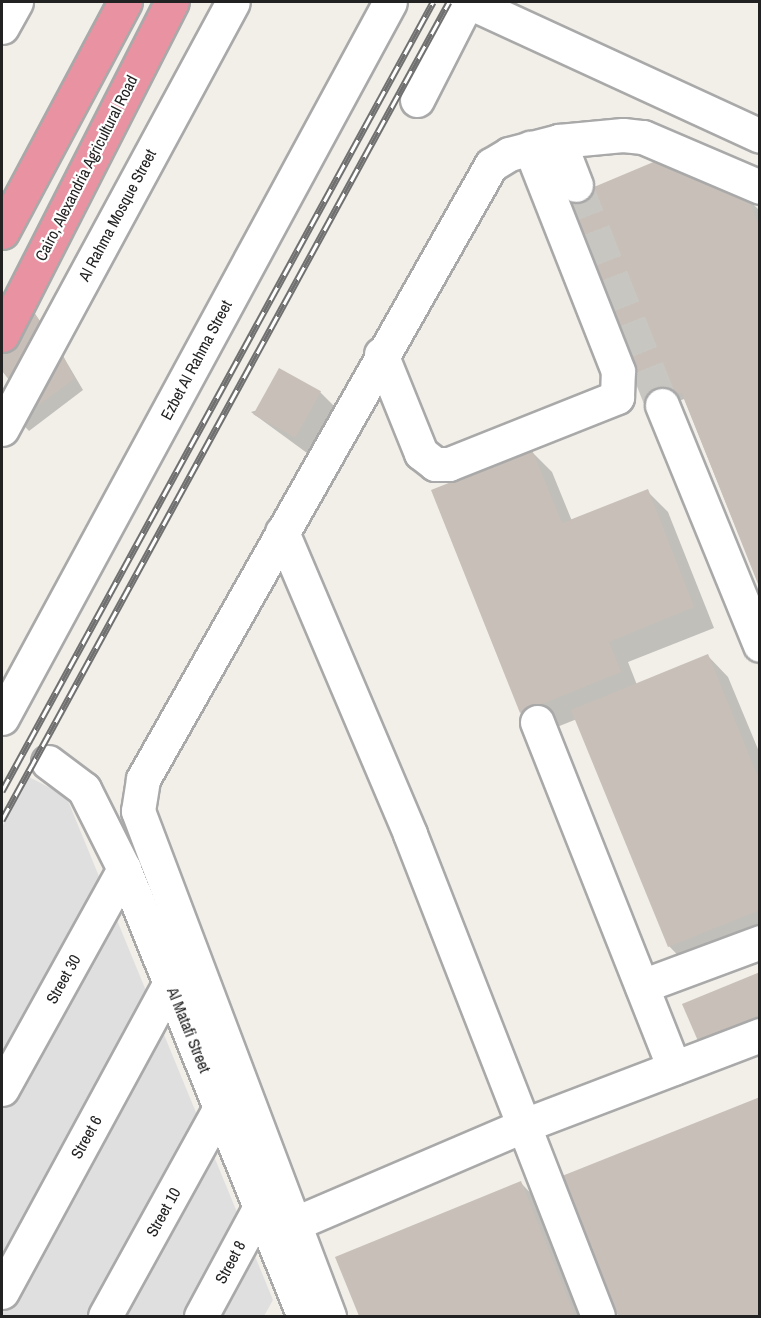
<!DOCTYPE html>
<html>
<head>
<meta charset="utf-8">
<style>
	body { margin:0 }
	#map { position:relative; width:761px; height:1318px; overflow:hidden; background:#f2efe9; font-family:"Archivo Narrow",sans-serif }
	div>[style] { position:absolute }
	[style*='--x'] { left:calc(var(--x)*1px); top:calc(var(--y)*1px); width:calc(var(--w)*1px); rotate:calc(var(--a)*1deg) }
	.residential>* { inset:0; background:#e0dfdf }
	.shadow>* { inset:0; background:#0003 }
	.building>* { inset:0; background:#c7bfb8; transform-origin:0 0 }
	.minor-tunnel>* { height:33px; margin-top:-16.5px; transform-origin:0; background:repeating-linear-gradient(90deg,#c8c6c1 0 33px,transparent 0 49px) }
	.roads { filter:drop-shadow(2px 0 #a9a9a9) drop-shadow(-2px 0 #a9a9a9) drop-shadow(0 2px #a9a9a9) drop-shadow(0 -2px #a9a9a9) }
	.minor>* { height:33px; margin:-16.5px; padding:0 16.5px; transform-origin:16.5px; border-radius:16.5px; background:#fff }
	.highway>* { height:33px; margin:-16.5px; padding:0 16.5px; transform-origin:16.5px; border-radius:16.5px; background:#e892a2 }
	.rail>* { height:7px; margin-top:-3.5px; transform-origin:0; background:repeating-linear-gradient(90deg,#fff 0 14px,#707070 0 28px); box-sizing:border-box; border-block:2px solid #707070 }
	span { translate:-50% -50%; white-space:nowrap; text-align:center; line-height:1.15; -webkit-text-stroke:4.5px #fff; paint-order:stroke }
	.street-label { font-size:16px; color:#222 }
	.frame { position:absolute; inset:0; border:3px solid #222; pointer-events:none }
</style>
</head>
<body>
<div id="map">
	<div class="residential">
		<div style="clip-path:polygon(29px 777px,66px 796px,273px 1300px,264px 1316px,2px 1316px,2px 827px)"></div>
	</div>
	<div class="shadow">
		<div style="clip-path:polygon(746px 197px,760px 211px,760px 587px,684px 399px,654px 411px)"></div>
		<div style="clip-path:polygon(29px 306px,54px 340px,14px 384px,2px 369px,2px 356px)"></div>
		<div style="clip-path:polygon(60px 351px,83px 390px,29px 431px,15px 416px,2px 435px,2px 392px,6px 396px)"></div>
		<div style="clip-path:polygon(320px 392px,336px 408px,307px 453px,251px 412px)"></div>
		<div style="clip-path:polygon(532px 452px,552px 472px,572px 521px,647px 491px,668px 512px,714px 628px,628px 662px,637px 685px,708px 656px,728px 677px,760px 754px,760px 938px,689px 967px,669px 946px,577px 719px,542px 733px,522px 713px,433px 491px)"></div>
		<div style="clip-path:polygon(760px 974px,760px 1037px,715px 1056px,699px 1040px)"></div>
		<div style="clip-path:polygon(760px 1099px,760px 1316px,619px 1316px,564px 1176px)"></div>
		<div style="clip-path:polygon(521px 1183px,541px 1204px,586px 1316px,360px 1316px,337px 1257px)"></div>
	</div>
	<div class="building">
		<div style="clip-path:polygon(663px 158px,747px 196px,760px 228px,760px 589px,682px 393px,647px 407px,563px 200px)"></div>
		<div style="clip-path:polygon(28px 303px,45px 329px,13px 385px,2px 371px,2px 353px)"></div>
		<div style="clip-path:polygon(60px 349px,74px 379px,17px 421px)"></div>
		<div style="left:279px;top:368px;width:48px;height:53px;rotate:29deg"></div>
		<div style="clip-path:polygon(532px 450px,562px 523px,648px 489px,694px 607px,609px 642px,621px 672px,520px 713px,431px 490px)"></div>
		<div style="clip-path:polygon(708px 654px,760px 782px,760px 910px,668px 947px,571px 710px)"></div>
		<div style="clip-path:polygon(760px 972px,760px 1015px,698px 1041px,682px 1004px)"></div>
		<div style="clip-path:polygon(760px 1097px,760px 1316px,618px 1316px,562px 1176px)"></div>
		<div style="clip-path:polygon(521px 1181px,575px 1316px,359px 1316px,335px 1257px)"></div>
	</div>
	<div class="minor-tunnel">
		<div style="--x:576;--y:185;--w:236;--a:68.6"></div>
	</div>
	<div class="roads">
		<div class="minor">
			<div style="--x:469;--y:2;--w:320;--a:24.7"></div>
			<div style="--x:2;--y:27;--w:29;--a:-61"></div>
			<div style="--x:417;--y:100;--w:110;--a:-63"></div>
			<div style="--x:559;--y:141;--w:47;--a:68.9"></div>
			<div style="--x:381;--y:354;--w:107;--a:68"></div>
			<div style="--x:421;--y:453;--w:18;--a:38"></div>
			<div style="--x:435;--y:464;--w:14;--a:0"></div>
			<div style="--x:449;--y:464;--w:181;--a:-21.7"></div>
			<div style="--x:617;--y:397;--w:26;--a:-88"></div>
			<div style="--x:618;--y:371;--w:240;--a:-111.5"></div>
			<div style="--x:662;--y:405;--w:259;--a:67.8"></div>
			<div style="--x:2;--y:429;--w:485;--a:-61.6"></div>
			<div style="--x:282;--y:532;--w:328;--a:67"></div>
			<div style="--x:410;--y:834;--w:517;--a:68.69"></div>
			<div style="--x:2;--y:718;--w:814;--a:-61.55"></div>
			<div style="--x:537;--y:722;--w:372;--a:68.4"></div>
			<div style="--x:48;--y:762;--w:45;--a:36.9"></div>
			<div style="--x:84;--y:789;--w:89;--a:63.4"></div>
			<div style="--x:124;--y:869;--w:482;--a:68.1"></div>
			<div style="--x:642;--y:986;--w:126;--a:-20.4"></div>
			<div style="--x:2;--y:1089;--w:252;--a:-61"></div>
			<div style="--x:296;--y:1223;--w:246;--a:-23.2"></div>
			<div style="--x:522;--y:1126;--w:255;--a:-20.9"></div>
			<div style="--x:2;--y:1292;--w:352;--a:-61.5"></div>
			<div style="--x:105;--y:1316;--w:238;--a:-61.1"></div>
			<div style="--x:201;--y:1316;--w:124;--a:-61.6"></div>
			<div style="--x:329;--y:1316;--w:540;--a:-110.72"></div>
			<div style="--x:138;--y:811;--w:32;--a:-81"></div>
			<div style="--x:143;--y:779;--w:706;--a:-60.46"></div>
			<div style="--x:491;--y:165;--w:21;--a:-31"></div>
			<div style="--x:509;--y:154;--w:52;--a:-14.6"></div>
			<div style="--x:559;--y:141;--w:64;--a:-5.4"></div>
			<div style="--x:623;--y:135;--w:20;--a:6"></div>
			<div style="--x:643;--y:137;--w:127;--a:23.1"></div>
		</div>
		<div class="highway">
			<div style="--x:2;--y:232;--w:261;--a:-61.9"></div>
			<div style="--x:2;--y:335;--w:374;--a:-63"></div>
		</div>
	</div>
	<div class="rail">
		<div style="--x:2;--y:791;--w:899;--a:-61.35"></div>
		<div style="--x:2;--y:820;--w:932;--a:-61.35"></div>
	</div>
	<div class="street-label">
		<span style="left:86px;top:168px;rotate:-63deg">Cairo, Alexandria Agricultural Road</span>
		<span style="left:117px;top:215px;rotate:-62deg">Al Rahma Mosque Street</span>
		<span style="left:196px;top:360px;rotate:-62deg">Ezbet Al Rahma Street</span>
		<span style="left:63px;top:979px;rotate:-61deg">Street 30</span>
		<span style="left:189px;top:1030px;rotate:68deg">Al Matafi Street</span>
		<span style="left:86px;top:1137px;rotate:-61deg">Street 6</span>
		<span style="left:163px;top:1212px;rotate:-61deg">Street 10</span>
		<span style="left:230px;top:1262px;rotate:-62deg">Street 8</span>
	</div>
	<div class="frame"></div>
</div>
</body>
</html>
